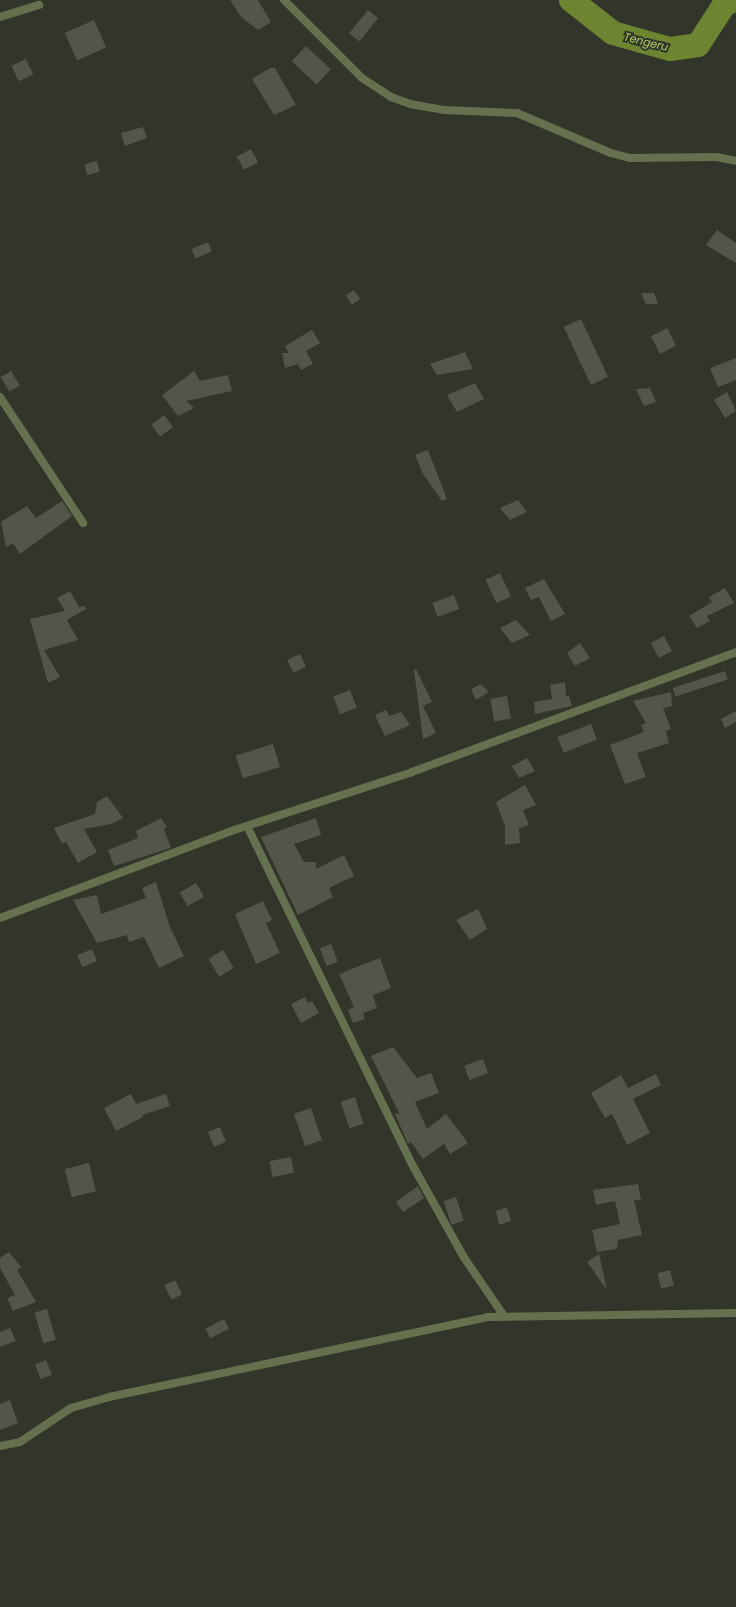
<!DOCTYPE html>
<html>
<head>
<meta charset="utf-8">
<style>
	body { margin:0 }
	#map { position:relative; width:736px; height:1607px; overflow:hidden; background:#32362a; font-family:Poppins,sans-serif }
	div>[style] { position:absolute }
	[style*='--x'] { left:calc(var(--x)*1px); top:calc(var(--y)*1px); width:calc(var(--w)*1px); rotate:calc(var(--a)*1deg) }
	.river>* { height:24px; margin:-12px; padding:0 12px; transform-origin:12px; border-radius:12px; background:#6d8430 }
	.building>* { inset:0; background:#515648; transform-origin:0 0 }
	.street>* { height:8px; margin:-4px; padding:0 4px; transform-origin:4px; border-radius:4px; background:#65704f }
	span { translate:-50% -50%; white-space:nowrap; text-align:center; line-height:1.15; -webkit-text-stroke:4px #32362a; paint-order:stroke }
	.water-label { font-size:11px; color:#b2d363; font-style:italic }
</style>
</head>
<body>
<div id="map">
	<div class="river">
		<div style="--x:571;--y:0;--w:53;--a:38.2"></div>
		<div style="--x:613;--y:33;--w:59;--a:15.7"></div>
		<div style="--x:670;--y:49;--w:28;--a:-8"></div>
		<div style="--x:698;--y:45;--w:48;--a:-57"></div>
		<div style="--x:724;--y:5;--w:11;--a:-27"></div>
	</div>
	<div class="building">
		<div style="clip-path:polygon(230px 0,258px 0,271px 22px,258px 30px,241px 17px)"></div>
		<div style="left:368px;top:10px;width:13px;height:30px;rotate:39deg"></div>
		<div style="left:94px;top:20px;width:30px;height:32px;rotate:66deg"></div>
		<div style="left:306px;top:46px;width:34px;height:21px;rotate:43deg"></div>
		<div style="left:26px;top:59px;width:17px;height:16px;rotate:65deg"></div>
		<div style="clip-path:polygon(270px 68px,275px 68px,296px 105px,274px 115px,252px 79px)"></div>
		<div style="clip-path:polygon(143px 127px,147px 138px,125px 146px,121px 133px)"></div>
		<div style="left:251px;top:149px;width:15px;height:16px;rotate:62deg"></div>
		<div style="left:97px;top:161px;width:11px;height:13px;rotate:75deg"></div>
		<div style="clip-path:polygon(717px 230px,736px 243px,736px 263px,706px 245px)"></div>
		<div style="left:208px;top:242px;width:10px;height:18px;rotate:66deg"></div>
		<div style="left:354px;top:290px;width:11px;height:10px;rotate:56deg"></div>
		<div style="clip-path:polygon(641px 293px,654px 293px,658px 304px,646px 304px)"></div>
		<div style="left:581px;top:319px;width:64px;height:19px;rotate:65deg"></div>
		<div style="left:667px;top:328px;width:20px;height:18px;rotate:63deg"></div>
		<div style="clip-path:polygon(312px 330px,320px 343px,306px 351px,313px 364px,301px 370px,298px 364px,285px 368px,282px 353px,289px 353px,285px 346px)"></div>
		<div style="clip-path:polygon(465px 352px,473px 369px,437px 375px,430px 364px)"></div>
		<div style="clip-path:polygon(736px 358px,736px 380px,718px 387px,710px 368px)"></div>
		<div style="left:11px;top:371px;width:17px;height:12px;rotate:59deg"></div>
		<div style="clip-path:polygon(194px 371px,200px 381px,228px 375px,232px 391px,186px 401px,194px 408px,178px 416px,162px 395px)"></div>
		<div style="clip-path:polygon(475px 383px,484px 399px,457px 412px,447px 395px)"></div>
		<div style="clip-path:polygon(650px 388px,656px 402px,644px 406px,636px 389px)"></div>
		<div style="clip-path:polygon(727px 392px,736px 411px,725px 418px,714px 400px)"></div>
		<div style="left:164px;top:415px;width:15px;height:16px;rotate:53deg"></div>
		<div style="clip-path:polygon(428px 450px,447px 499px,442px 501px,423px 474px,415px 455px)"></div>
		<div style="clip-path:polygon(518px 500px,527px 512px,510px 520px,500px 508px)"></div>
		<div style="clip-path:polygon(62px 501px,72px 516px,20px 554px,13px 543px,6px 547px,1px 522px,27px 506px,36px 518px)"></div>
		<div style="left:500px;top:573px;width:26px;height:16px;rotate:65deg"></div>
		<div style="clip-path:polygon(544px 579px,565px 614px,551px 621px,539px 597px,531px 600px,525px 588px)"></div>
		<div style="clip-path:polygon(725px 588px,734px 603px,707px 616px,710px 621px,697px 628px,689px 616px,712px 602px,709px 597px)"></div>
		<div style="clip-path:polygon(70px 591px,79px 607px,85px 606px,86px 609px,67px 620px,78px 640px,44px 650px,60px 677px,48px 683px,30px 619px,65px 611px,57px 598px)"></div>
		<div style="left:454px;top:595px;width:15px;height:23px;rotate:70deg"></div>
		<div style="clip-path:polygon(516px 620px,530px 635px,512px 643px,500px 628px)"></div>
		<div style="left:664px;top:636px;width:17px;height:15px;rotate:62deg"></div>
		<div style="clip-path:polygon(580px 643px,590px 658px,575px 666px,567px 653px)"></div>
		<div style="left:300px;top:654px;width:14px;height:14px;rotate:65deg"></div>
		<div style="clip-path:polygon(416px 669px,432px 702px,423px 706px,436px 733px,423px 739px,414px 670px)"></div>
		<div style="left:725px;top:671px;width:9px;height:55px;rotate:72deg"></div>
		<div style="clip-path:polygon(565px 682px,566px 696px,569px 696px,572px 706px,535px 714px,534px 702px,552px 699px,550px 685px)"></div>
		<div style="clip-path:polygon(481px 684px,489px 692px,476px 700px,471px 689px)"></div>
		<div style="left:350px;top:690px;width:19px;height:18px;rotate:69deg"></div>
		<div style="clip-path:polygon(671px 692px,672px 706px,663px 708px,671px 729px,666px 731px,669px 743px,637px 753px,646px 777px,625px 784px,610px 745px,644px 732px,641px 725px,646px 723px,633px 701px)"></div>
		<div style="left:507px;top:696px;width:23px;height:17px;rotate:80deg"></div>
		<div style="clip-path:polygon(386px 710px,389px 716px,401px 712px,410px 725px,385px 736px,375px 715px)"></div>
		<div style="clip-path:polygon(736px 711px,736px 722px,725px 728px,721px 719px)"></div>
		<div style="left:591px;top:724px;width:17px;height:36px;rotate:69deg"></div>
		<div style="left:273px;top:744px;width:24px;height:39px;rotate:73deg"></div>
		<div style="clip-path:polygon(527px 758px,535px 771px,519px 778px,512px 766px)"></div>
		<div style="clip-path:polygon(525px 785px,536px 805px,523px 810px,529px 825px,519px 828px,520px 843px,505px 845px,505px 826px,496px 802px)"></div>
		<div style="clip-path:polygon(107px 796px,123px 818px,111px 824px,84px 829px,97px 852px,78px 863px,66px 842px,62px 844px,54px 828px,95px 814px,97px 802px)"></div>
		<div style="clip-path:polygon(161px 818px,167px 827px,164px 829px,171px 848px,114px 866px,108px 850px,138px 838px,136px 831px)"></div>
		<div style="clip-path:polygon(316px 818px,321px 835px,294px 844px,304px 862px,316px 862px,316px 869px,344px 855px,354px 876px,329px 888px,333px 897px,298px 915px,261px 837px)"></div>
		<div style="clip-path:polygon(156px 882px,170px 927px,184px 956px,159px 968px,144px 937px,129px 942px,127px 935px,97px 943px,73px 900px,97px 895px,101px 914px,146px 898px,142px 888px)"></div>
		<div style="left:196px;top:883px;width:16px;height:19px;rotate:60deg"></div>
		<div style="clip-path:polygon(263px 901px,272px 920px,266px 923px,280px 953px,256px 964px,235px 914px)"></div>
		<div style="clip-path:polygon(478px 909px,487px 929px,470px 940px,456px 920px)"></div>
		<div style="left:331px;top:944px;width:19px;height:12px;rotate:69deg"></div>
		<div style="left:92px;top:949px;width:13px;height:16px;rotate:67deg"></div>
		<div style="left:223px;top:950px;width:21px;height:17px;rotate:59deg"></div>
		<div style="clip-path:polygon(380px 958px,391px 988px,373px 995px,377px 1008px,363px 1013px,365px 1019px,353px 1023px,348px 1010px,354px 1007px,339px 974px)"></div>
		<div style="clip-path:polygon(305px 997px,308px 1003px,312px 1001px,319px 1013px,301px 1023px,291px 1004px)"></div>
		<div style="clip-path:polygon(393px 1047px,417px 1078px,431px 1073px,439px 1093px,415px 1102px,427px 1129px,446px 1114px,468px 1143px,450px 1154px,444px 1144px,423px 1159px,411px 1142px,408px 1144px,395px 1114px,399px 1113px,371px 1056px)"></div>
		<div style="left:483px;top:1059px;width:15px;height:20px;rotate:70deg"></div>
		<div style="clip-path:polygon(656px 1074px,661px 1085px,633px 1099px,650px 1133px,627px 1145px,612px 1114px,605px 1118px,591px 1093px,621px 1075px,628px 1088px)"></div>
		<div style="clip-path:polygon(131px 1094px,136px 1104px,166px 1094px,170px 1106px,142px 1115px,143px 1117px,116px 1131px,104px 1108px)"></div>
		<div style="left:355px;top:1097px;width:28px;height:15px;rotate:72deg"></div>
		<div style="left:311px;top:1108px;width:34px;height:18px;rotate:71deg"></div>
		<div style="left:220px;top:1127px;width:16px;height:13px;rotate:68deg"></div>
		<div style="left:291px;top:1157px;width:16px;height:22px;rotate:79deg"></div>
		<div style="left:89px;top:1163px;width:29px;height:25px;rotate:76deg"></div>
		<div style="clip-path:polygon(638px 1184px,641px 1200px,634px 1200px,642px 1235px,618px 1240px,617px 1249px,597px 1252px,592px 1230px,620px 1224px,615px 1201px,596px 1205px,593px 1190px)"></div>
		<div style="clip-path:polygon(418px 1186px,424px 1198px,403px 1212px,396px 1202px)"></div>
		<div style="left:456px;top:1197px;width:25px;height:13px;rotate:72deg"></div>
		<div style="clip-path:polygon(507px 1207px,511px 1221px,499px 1225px,496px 1211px)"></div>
		<div style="clip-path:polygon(9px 1252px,21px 1267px,17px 1270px,36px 1302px,13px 1311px,7px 1298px,15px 1295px,0 1268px,0 1258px)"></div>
		<div style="clip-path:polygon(599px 1254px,607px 1290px,587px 1262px)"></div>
		<div style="left:670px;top:1270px;width:16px;height:13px;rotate:76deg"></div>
		<div style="left:175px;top:1280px;width:16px;height:12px;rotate:63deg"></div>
		<div style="left:47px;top:1309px;width:32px;height:13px;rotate:74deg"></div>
		<div style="left:224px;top:1319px;width:11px;height:21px;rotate:63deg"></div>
		<div style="clip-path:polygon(10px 1328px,16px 1341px,0 1347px,0 1332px)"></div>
		<div style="left:46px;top:1360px;width:16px;height:12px;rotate:68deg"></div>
		<div style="clip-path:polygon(10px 1400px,18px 1423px,0 1430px,0 1404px)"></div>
	</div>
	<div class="street">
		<div style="--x:284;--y:0;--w:110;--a:45"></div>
		<div style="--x:362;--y:78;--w:35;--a:33"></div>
		<div style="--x:391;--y:97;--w:20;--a:20"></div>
		<div style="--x:410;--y:104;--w:35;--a:10"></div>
		<div style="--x:444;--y:110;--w:73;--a:2.4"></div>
		<div style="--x:517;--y:113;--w:102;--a:23.1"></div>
		<div style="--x:611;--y:153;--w:20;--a:15"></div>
		<div style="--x:630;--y:158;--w:86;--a:-0.7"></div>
		<div style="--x:716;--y:157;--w:20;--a:11"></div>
		<div style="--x:0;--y:17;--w:41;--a:-17.1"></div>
		<div style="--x:0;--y:397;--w:151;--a:56.6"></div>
		<div style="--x:247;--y:826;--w:378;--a:64"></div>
		<div style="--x:413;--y:1166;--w:103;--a:60.9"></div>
		<div style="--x:463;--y:1256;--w:73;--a:55.7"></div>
		<div style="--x:0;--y:918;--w:250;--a:-20.6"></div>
		<div style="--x:234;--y:830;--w:187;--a:-18"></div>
		<div style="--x:412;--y:772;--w:346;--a:-20.3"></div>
		<div style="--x:0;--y:1446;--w:20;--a:-11"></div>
		<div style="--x:20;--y:1442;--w:61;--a:-33.7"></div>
		<div style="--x:71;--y:1408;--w:40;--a:-16"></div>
		<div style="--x:109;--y:1397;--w:386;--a:-11.9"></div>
		<div style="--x:487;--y:1317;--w:249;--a:-0.9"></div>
	</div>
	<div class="water-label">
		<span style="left:646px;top:42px;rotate:14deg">Tengeru</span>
	</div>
</div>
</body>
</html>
